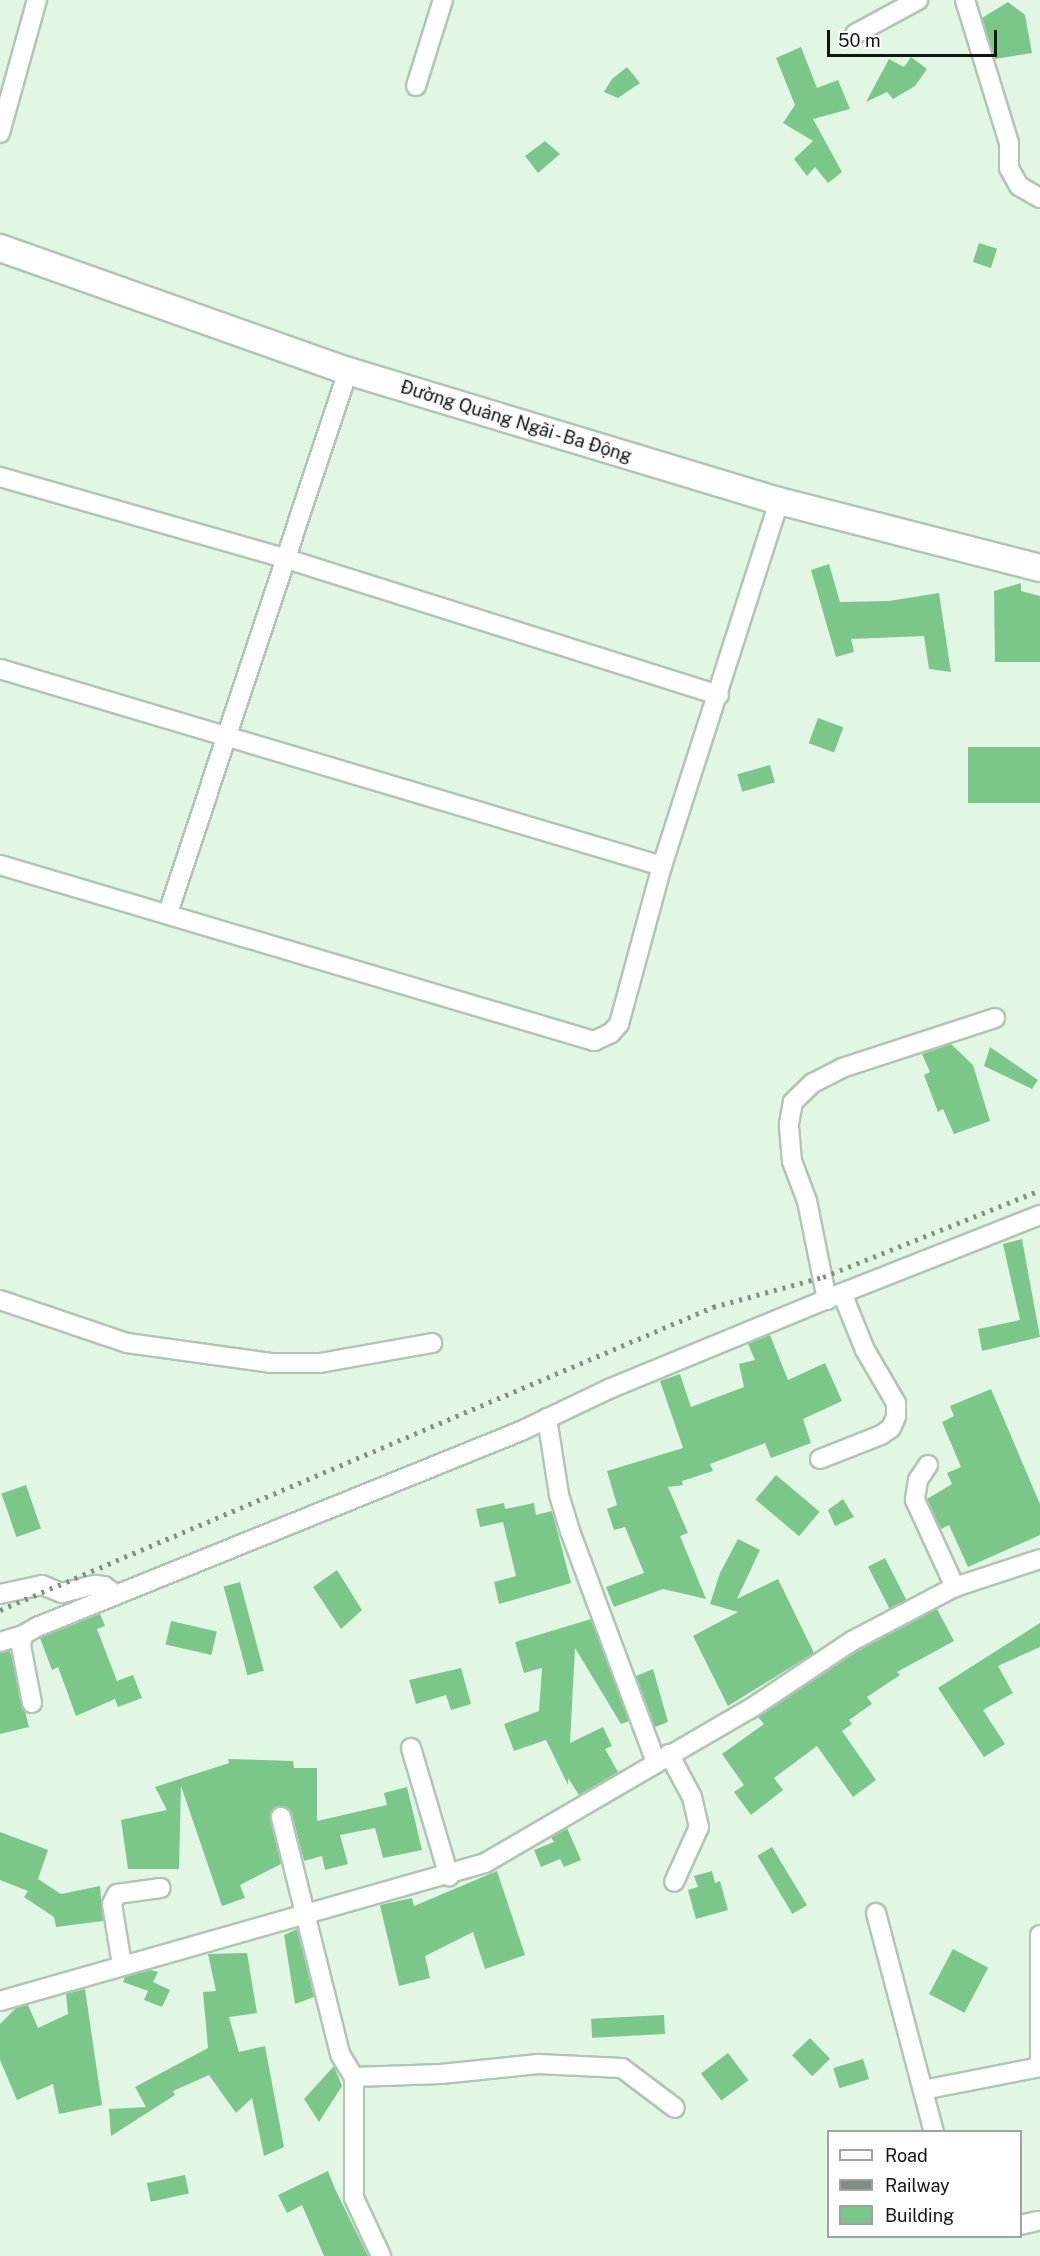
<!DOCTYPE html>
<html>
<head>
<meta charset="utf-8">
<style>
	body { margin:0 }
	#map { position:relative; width:1040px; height:2256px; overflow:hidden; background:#e2f6e4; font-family:"Public Sans",sans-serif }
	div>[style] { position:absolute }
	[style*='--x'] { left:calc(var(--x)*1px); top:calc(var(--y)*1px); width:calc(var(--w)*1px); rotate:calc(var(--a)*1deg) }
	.building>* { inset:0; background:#7bc78a; transform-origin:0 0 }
	.roads { filter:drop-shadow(2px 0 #b1c5b4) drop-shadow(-2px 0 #b1c5b4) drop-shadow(0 2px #b1c5b4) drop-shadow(0 -2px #b1c5b4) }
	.street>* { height:18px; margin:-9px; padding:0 9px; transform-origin:9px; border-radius:9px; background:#fff }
	.secondary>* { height:26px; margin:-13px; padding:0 13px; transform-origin:13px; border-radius:13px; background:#fff }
	.rail>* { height:4.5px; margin-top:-2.25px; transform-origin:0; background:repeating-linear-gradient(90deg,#818f83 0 3px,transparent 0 9px) }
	span { translate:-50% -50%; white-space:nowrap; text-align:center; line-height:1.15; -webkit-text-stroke:6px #fff; paint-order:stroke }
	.street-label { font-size:18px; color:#0f1611 }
	.legend { position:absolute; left:827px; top:2130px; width:195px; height:108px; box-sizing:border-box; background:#fff; border:2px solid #9fa2a0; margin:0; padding:8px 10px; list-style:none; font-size:18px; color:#0f1611 }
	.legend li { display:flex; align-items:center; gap:12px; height:30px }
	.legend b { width:30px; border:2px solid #9fa2a0 }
	.scale { position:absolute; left:827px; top:30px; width:170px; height:27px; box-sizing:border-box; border:3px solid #0f1611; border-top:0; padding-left:8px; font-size:18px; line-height:21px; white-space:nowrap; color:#0f1611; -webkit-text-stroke:4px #fff; paint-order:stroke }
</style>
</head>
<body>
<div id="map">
	<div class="building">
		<div style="clip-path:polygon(1008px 2px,1025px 15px,1032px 53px,995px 59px,982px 18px)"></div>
		<div style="clip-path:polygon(801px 47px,817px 88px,838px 80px,850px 109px,813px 119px,842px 172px,828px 183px,815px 167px,807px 176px,794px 159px,813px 141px,783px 123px,795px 105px,776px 58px)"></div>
		<div style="clip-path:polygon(911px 57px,927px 69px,915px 86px,893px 99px,887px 92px,866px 102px,889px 59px,904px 67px)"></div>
		<div style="clip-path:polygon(627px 67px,640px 83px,618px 98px,604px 92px,612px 79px)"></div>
		<div style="clip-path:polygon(545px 141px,560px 154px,538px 173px,525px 156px)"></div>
		<div style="left:979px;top:243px;width:19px;height:20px;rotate:18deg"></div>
		<div style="clip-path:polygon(829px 564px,840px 602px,889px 601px,939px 593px,951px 672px,929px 669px,924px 636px,851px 639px,854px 652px,836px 657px,811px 570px)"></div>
		<div style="clip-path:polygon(1021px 583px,1021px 591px,1040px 596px,1040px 662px,995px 662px,994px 591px)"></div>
		<div style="left:818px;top:718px;width:27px;height:27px;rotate:20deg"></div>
		<div style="left:1040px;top:747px;width:56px;height:72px;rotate:90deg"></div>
		<div style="left:770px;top:765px;width:18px;height:34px;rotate:74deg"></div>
		<div style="clip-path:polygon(951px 1044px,973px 1065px,990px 1121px,954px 1134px,943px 1109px,938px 1112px,924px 1075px,930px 1072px,922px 1054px)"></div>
		<div style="clip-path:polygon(990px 1047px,1038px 1080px,1032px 1089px,984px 1066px)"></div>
		<div style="clip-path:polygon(1022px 1239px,1040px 1337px,982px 1351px,978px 1329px,1020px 1320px,1003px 1244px)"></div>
		<div style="clip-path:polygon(770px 1335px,788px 1380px,825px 1363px,842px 1401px,803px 1419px,811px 1443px,771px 1458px,765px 1443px,710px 1464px,713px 1471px,682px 1481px,683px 1485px,668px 1487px,688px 1533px,680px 1536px,706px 1599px,663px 1589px,614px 1607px,606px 1587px,644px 1573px,625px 1527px,614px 1530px,607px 1509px,617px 1505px,607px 1471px,683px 1448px,660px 1381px,680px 1374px,691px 1407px,744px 1387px,739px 1364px,755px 1360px,748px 1344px)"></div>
		<div style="clip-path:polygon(991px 1389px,1040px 1504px,1040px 1535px,968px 1567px,949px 1525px,941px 1529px,927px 1499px,952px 1484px,947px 1473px,961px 1467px,942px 1422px,954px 1416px,950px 1406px)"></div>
		<div style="left:776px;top:1475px;width:57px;height:32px;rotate:40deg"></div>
		<div style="left:26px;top:1485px;width:46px;height:26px;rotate:71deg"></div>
		<div style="clip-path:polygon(843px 1499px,854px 1517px,835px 1526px,828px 1510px)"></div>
		<div style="clip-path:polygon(504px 1503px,505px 1509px,534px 1503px,536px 1515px,552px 1511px,571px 1583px,499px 1604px,494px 1582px,516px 1576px,503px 1522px,480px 1527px,476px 1509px)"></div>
		<div style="clip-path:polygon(738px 1539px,760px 1550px,737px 1599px,778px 1579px,814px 1653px,728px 1706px,693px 1636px,738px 1612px,710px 1604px,720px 1573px)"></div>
		<div style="left:885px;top:1558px;width:47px;height:19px;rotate:63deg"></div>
		<div style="clip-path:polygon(337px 1570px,362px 1610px,341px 1629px,313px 1587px)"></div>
		<div style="left:240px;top:1582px;width:92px;height:17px;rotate:75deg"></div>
		<div style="clip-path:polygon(937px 1609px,954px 1641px,897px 1672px,900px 1675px,867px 1697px,872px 1704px,849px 1720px,852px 1724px,842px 1731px,876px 1780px,853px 1797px,817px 1746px,774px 1778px,783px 1790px,751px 1815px,734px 1792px,744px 1785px,722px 1754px,764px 1724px,758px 1717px,858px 1651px)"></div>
		<div style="clip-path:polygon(100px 1614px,105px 1626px,97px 1629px,117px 1681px,133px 1675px,142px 1698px,118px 1707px,115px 1699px,76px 1716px,58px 1667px,52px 1670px,40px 1638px)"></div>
		<div style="clip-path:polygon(591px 1619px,629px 1721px,621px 1724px,575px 1648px,570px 1743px,603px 1727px,612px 1746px,605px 1749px,618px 1772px,579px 1795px,568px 1778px,568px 1785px,546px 1740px,514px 1751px,504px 1724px,539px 1711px,542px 1668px,524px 1673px,515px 1642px)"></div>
		<div style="left:171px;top:1621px;width:47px;height:24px;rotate:13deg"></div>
		<div style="clip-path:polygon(1040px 1623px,1040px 1647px,998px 1666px,1013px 1693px,983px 1710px,1005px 1744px,984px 1757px,938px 1688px)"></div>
		<div style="clip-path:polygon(10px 1651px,29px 1727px,0 1734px,0 1653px)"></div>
		<div style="clip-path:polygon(461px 1668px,471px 1704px,451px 1710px,446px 1695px,416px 1704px,409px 1680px)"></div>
		<div style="clip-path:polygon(653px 1669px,668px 1722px,655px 1727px,636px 1676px)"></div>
		<div style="clip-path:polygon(228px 1759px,293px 1761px,294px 1768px,317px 1768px,317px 1821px,387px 1805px,384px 1793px,407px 1787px,422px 1850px,383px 1858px,375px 1828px,340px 1835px,348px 1864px,325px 1870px,322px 1856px,304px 1861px,292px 1814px,285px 1806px,278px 1806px,270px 1819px,281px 1864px,240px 1885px,245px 1898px,222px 1906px,181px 1786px,179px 1869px,128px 1869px,121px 1820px,167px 1810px,155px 1787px,229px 1763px)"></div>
		<div style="clip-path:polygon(567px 1828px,581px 1860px,564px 1867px,560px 1859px,541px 1867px,534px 1850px,554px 1842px,551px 1837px)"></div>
		<div style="clip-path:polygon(0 1832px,48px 1850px,38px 1879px,61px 1894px,100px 1886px,103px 1921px,56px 1927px,54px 1917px,24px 1897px,28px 1891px,0 1880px)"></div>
		<div style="left:772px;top:1847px;width:68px;height:17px;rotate:59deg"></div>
		<div style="clip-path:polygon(497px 1871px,525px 1955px,485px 1969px,473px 1932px,425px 1956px,430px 1978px,399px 1986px,380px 1905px,412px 1898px,414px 1906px)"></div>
		<div style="clip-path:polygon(712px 1871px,715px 1883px,720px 1881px,728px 1910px,696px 1919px,688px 1890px,698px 1887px,694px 1876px)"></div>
		<div style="clip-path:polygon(297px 1929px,314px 1997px,295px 2004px,284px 1935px)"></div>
		<div style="left:953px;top:1949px;width:40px;height:51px;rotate:28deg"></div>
		<div style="clip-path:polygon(247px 1953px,257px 2013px,229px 2017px,239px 2052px,265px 2046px,284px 2147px,264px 2156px,252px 2098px,236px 2113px,209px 2075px,173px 2091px,175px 2095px,111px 2136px,109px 2109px,146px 2107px,135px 2087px,208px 2048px,203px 1992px,216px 1991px,208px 1954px)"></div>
		<div style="clip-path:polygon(151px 1970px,158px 1972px,153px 1982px,170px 1990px,162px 2007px,144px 2000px,148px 1991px,123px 1982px,125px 1977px)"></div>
		<div style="clip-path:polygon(85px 1989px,102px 2105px,59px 2114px,53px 2084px,17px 2100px,0 2060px,0 2024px,16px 2008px,28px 2005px,38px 2028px,68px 2014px,66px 1994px)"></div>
		<div style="left:664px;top:2015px;width:19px;height:73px;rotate:87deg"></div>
		<div style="left:810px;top:2038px;width:29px;height:25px;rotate:46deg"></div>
		<div style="left:728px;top:2053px;width:34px;height:34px;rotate:53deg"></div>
		<div style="left:863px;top:2059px;width:21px;height:31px;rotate:73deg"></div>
		<div style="clip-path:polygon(334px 2066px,342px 2086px,319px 2122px,304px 2099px)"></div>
		<div style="clip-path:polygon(328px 2171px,335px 2189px,368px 2256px,324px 2256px,302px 2205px,287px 2213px,278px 2195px)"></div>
		<div style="left:185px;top:2175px;width:19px;height:39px;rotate:78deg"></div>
	</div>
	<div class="roads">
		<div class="street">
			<div style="--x:965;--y:0;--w:150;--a:72.9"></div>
			<div style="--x:1009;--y:143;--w:25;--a:90"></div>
			<div style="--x:1009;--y:168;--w:21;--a:61"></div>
			<div style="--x:1019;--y:186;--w:24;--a:30"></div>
			<div style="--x:855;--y:34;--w:72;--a:-28.4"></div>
			<div style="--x:416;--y:86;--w:90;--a:-72.6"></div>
			<div style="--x:0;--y:133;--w:138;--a:-74.5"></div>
			<div style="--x:0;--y:477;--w:295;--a:15.9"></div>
			<div style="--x:284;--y:558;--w:456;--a:17.5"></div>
			<div style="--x:0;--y:669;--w:691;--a:16.57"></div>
			<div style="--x:0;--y:865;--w:620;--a:16.5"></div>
			<div style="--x:594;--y:1041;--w:19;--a:-25"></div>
			<div style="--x:611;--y:1033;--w:12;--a:-48"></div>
			<div style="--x:619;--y:1024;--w:164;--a:-74.8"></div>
			<div style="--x:662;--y:866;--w:383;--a:-72.2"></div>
			<div style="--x:168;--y:913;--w:571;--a:-71.63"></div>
			<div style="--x:0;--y:1300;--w:134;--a:18.7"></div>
			<div style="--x:127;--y:1343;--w:145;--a:7.9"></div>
			<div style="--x:271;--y:1363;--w:49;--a:0"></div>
			<div style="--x:320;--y:1363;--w:114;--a:-10.1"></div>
			<div style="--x:827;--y:1300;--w:101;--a:-101.4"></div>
			<div style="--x:807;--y:1201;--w:43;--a:-110.6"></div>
			<div style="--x:792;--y:1161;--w:37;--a:-95"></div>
			<div style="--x:789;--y:1124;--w:22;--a:-80"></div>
			<div style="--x:793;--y:1102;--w:28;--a:-44"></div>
			<div style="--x:813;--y:1083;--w:33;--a:-27"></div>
			<div style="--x:842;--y:1068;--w:161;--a:-18.1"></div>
			<div style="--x:547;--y:1418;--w:78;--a:81.1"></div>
			<div style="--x:559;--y:1495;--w:38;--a:73"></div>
			<div style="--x:570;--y:1531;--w:246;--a:69.6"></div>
			<div style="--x:820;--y:1459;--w:66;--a:-21.5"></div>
			<div style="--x:881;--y:1435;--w:12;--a:-35"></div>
			<div style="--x:891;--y:1428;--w:12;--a:-66"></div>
			<div style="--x:896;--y:1417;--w:14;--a:-90"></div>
			<div style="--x:896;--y:1403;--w:61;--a:-120.3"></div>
			<div style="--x:865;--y:1350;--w:61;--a:-112"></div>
			<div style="--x:928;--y:1465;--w:18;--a:124"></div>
			<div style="--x:918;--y:1480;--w:20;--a:99"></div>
			<div style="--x:915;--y:1500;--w:96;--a:65.3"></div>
			<div style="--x:0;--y:1594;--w:43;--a:-12.1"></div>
			<div style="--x:42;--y:1585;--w:22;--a:22"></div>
			<div style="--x:62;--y:1593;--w:34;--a:-14"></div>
			<div style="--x:95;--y:1585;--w:9;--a:6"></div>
			<div style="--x:104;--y:1586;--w:15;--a:37"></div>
			<div style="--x:0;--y:1642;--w:24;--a:-17"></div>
			<div style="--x:32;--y:1703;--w:58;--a:-100.9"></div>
			<div style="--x:21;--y:1646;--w:11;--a:-80"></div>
			<div style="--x:23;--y:1635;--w:16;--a:-30"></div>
			<div style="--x:37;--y:1627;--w:522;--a:-22.05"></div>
			<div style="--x:521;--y:1431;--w:98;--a:-25.5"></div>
			<div style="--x:609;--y:1389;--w:252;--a:-22.4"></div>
			<div style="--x:842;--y:1293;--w:213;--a:-21.5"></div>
			<div style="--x:411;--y:1748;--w:134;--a:73.5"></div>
			<div style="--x:669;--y:1754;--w:49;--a:61.9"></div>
			<div style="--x:692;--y:1797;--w:31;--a:77"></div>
			<div style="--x:699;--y:1827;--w:60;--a:114.4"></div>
			<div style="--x:281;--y:1817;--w:244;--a:76"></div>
			<div style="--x:340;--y:2054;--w:27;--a:59"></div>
			<div style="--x:354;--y:2077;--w:121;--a:90"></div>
			<div style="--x:354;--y:2198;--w:64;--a:65"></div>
			<div style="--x:876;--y:1913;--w:227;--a:75.2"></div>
			<div style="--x:1040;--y:1935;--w:132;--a:90"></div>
			<div style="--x:122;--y:1965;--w:62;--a:-99.3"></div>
			<div style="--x:112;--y:1904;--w:11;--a:-63"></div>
			<div style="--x:117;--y:1894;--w:44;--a:-7.8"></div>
			<div style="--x:0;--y:2001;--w:504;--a:-15.88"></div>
			<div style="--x:485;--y:1863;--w:306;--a:-30.2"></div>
			<div style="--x:750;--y:1709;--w:123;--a:-33.7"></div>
			<div style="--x:852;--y:1641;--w:116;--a:-27.7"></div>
			<div style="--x:955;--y:1587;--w:89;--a:-18.2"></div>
			<div style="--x:354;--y:2077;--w:87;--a:-2"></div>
			<div style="--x:441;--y:2074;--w:98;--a:-5.9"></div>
			<div style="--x:538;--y:2064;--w:84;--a:2.7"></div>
			<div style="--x:622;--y:2068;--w:66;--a:37"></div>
			<div style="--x:923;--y:2090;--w:119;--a:-11.1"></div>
			<div style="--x:1020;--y:2225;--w:18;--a:-13"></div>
		</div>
		<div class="secondary">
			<div style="--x:0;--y:248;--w:369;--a:19.5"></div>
			<div style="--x:348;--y:371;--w:450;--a:16.8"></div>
			<div style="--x:779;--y:501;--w:269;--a:14.4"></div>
		</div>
	</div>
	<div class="rail">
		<div style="--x:0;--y:1610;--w:775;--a:-23.02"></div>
		<div style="--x:713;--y:1307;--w:114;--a:-15.3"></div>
		<div style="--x:823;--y:1277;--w:234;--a:-21.8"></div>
	</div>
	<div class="street-label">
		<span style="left:516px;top:422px;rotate:17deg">Đường Quảng Ngãi - Ba Động</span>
	</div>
	<ul class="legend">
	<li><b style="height:8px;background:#fff"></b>Road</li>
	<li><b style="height:8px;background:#818f83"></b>Railway</li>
	<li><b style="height:16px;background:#7bc78a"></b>Building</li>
	</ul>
	<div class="scale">50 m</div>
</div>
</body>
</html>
